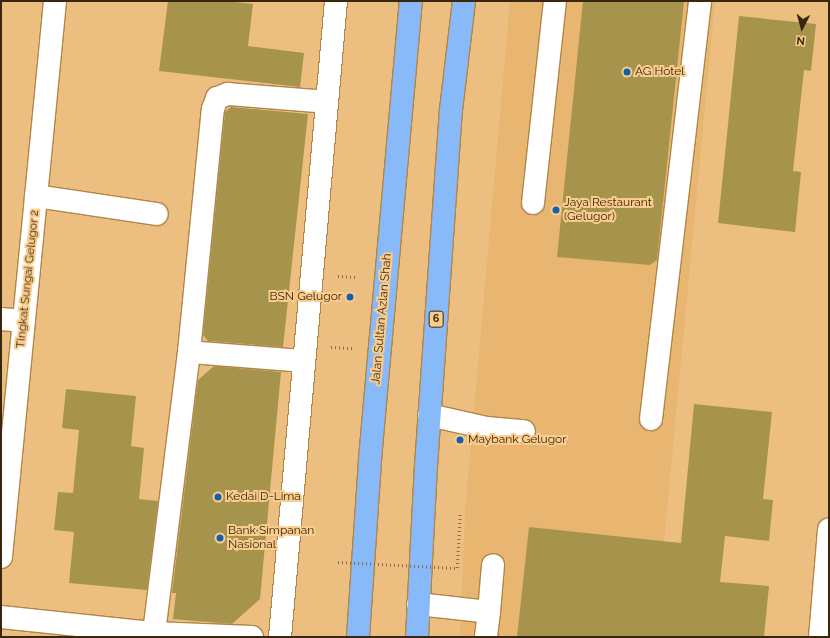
<!DOCTYPE html>
<html>
<head>
<meta charset="utf-8">
<style>
	body { margin:0 }
	#map { position:relative; width:830px; height:638px; overflow:hidden; background:#ecbf80; font-family:Raleway,sans-serif }
	div>[style] { position:absolute }
	[style*='--x'] { left:calc(var(--x)*1px); top:calc(var(--y)*1px); width:calc(var(--w)*1px); rotate:calc(var(--a)*1deg) }
	.built>* { inset:0; background:#e8b670 }
	.building>* { inset:0; background:#a7944c }
	.path>* { height:2.5px; margin-top:-1.25px; transform-origin:0; background:repeating-linear-gradient(90deg,#8b6d42 0 1px,transparent 0 4px) }
	.roads { filter:drop-shadow(1px 0 #b08547) drop-shadow(-1px 0 #b08547) drop-shadow(0 1px #b08547) drop-shadow(0 -1px #b08547) }
	.minor>* { height:22px; margin:-11px; padding:0 11px; transform-origin:11px; border-radius:11px; background:#fff }
	.highway>* { height:22px; margin:-11px; padding:0 11px; transform-origin:11px; border-radius:11px; background:#88baf9 }
	.path-bridge>* { height:2.5px; margin-top:-1.25px; transform-origin:0; background:repeating-linear-gradient(90deg,#8b6d42 0 1px,transparent 0 4px) }
	.dots>* { width:11px; height:11px; translate:-50% -50%; box-sizing:border-box; border:2px solid #facc8d; border-radius:50% }
	span { translate:-50% -50%; white-space:nowrap; text-align:center; line-height:1.15; -webkit-text-stroke:4px #facc8d; paint-order:stroke }
	.shield-label span { padding:1px 3px; background:#facc8d; border:1px solid; border-radius:3px; -webkit-text-stroke-width:0 }
	.shield-label { font-size:11px; color:#39270d; font-weight:700 }
	.poi-label { font-size:12px; color:#39270d }
	.left { translate:0 -50%; text-align:left }
	.right { translate:-100% -50%; text-align:right }
	.street-label { font-size:12px; color:#39270d }
	.frame { position:absolute; inset:0; border:2px solid #39270d; pointer-events:none }
	.north { position:absolute; left:782px; top:8px; width:40px; height:40px; -webkit-text-stroke:3px #facc8d; paint-order:stroke; rotate:186deg; font-size:11px; font-weight:700; line-height:16px; text-align:center; color:#39270d }
	.north::after { content:''; display:block; margin:auto; width:14px; height:18px; background:#39270d; clip-path:polygon(50% 0,100% 100%,50% 72%,0 100%) }
</style>
</head>
<body>
<div id="map">
	<div class="built">
		<div style="clip-path:polygon(510px 1px,715px 1px,655px 637px,460px 637px,465px 513px)"></div>
	</div>
	<div class="building">
		<div style="clip-path:polygon(168px 1px,226px 1px,253px 4px,248px 46px,304px 53px,300px 87px,159px 71px)"></div>
		<div style="clip-path:polygon(583px 1px,684px 1px,657px 260px,650px 265px,557px 257px)"></div>
		<div style="clip-path:polygon(739px 16px,816px 24px,811px 71px,804px 70px,793px 171px,801px 172px,795px 232px,718px 223px)"></div>
		<div style="clip-path:polygon(231px 107px,308px 114px,283px 347px,208px 341px,203px 335px,225px 112px)"></div>
		<div style="clip-path:polygon(214px 366px,281px 372px,260px 599px,232px 624px,173px 619px,176px 593px,172px 593px,198px 380px)"></div>
		<div style="clip-path:polygon(66px 389px,136px 396px,131px 446px,144px 448px,139px 499px,158px 501px,147px 590px,69px 583px,74px 532px,54px 530px,58px 492px,73px 493px,79px 430px,62px 428px)"></div>
		<div style="clip-path:polygon(694px 404px,772px 412px,763px 499px,773px 500px,769px 541px,725px 536px,720px 582px,769px 586px,764px 637px,517px 637px,529px 527px,681px 543px)"></div>
	</div>
	<div class="path">
		<div style="--x:338;--y:276;--w:19;--a:3"></div>
		<div style="--x:331;--y:347;--w:22;--a:3"></div>
		<div style="--x:457;--y:568;--w:54;--a:-86.8"></div>
	</div>
	<div class="roads">
		<div class="minor">
			<div style="--x:36;--y:196;--w:122;--a:8.5"></div>
			<div style="--x:533;--y:203;--w:203;--a:-83.8"></div>
			<div style="--x:1;--y:319;--w:23;--a:5"></div>
			<div style="--x:189;--y:352;--w:115;--a:4.5"></div>
			<div style="--x:429;--y:415;--w:59;--a:12.6"></div>
			<div style="--x:487;--y:428;--w:37;--a:5"></div>
			<div style="--x:651;--y:419;--w:421;--a:-83.3"></div>
			<div style="--x:1;--y:557;--w:559;--a:-84.45"></div>
			<div style="--x:418;--y:604;--w:71;--a:6.4"></div>
			<div style="--x:489;--y:612;--w:25;--a:97"></div>
			<div style="--x:489;--y:612;--w:47;--a:-85.1"></div>
			<div style="--x:1;--y:617;--w:154;--a:6"></div>
			<div style="--x:154;--y:633;--w:98;--a:2.3"></div>
			<div style="--x:154;--y:633;--w:283;--a:-82.9"></div>
			<div style="--x:189;--y:352;--w:244;--a:-84.4"></div>
			<div style="--x:213;--y:109;--w:12;--a:-70"></div>
			<div style="--x:217;--y:98;--w:12;--a:-20"></div>
			<div style="--x:228;--y:94;--w:99;--a:4.6"></div>
			<div style="--x:280;--y:637;--w:638;--a:-84.97"></div>
			<div style="--x:820;--y:637;--w:108;--a:-85.2"></div>
		</div>
		<div class="highway">
			<div style="--x:358;--y:637;--w:178;--a:-86.1"></div>
			<div style="--x:370;--y:459;--w:460;--a:-84.9"></div>
			<div style="--x:417;--y:637;--w:171;--a:-87"></div>
			<div style="--x:426;--y:466;--w:357;--a:-86"></div>
			<div style="--x:451;--y:110;--w:110;--a:-83.2"></div>
		</div>
	</div>
	<div class="path-bridge">
		<div style="--x:338;--y:562;--w:119;--a:2.9"></div>
	</div>
	<div class="dots">
		<div style="left:627px;top:72px;background:#145ead"></div>
		<div style="left:556px;top:210px;background:#145ead"></div>
		<div style="left:350px;top:297px;background:#145ead"></div>
		<div style="left:460px;top:440px;background:#145ead"></div>
		<div style="left:218px;top:497px;background:#145ead"></div>
		<div style="left:220px;top:538px;background:#145ead"></div>
	</div>
	<div class="shield-label">
		<span style="left:436px;top:319px">6</span>
	</div>
	<div class="poi-label">
		<span class="left" style="left:635px;top:72px">AG Hotel</span>
		<span class="left" style="left:564px;top:210px">Jaya Restaurant<br>(Gelugor)</span>
		<span class="right" style="left:342px;top:297px">BSN Gelugor</span>
		<span class="left" style="left:468px;top:440px">Maybank Gelugor</span>
		<span class="left" style="left:226px;top:497px">Kedai D-Lima</span>
		<span class="left" style="left:228px;top:538px">Bank Simpanan<br>Nasional</span>
	</div>
	<div class="street-label">
		<span style="left:28px;top:279px;rotate:-84deg">Tingkat Sungai Gelugor 2</span>
		<span style="left:382px;top:319px;rotate:-85deg">Jalan Sultan Azlan Shah</span>
	</div>
	<div class="frame"></div>
	<div class="north">N</div>
</div>
</body>
</html>
